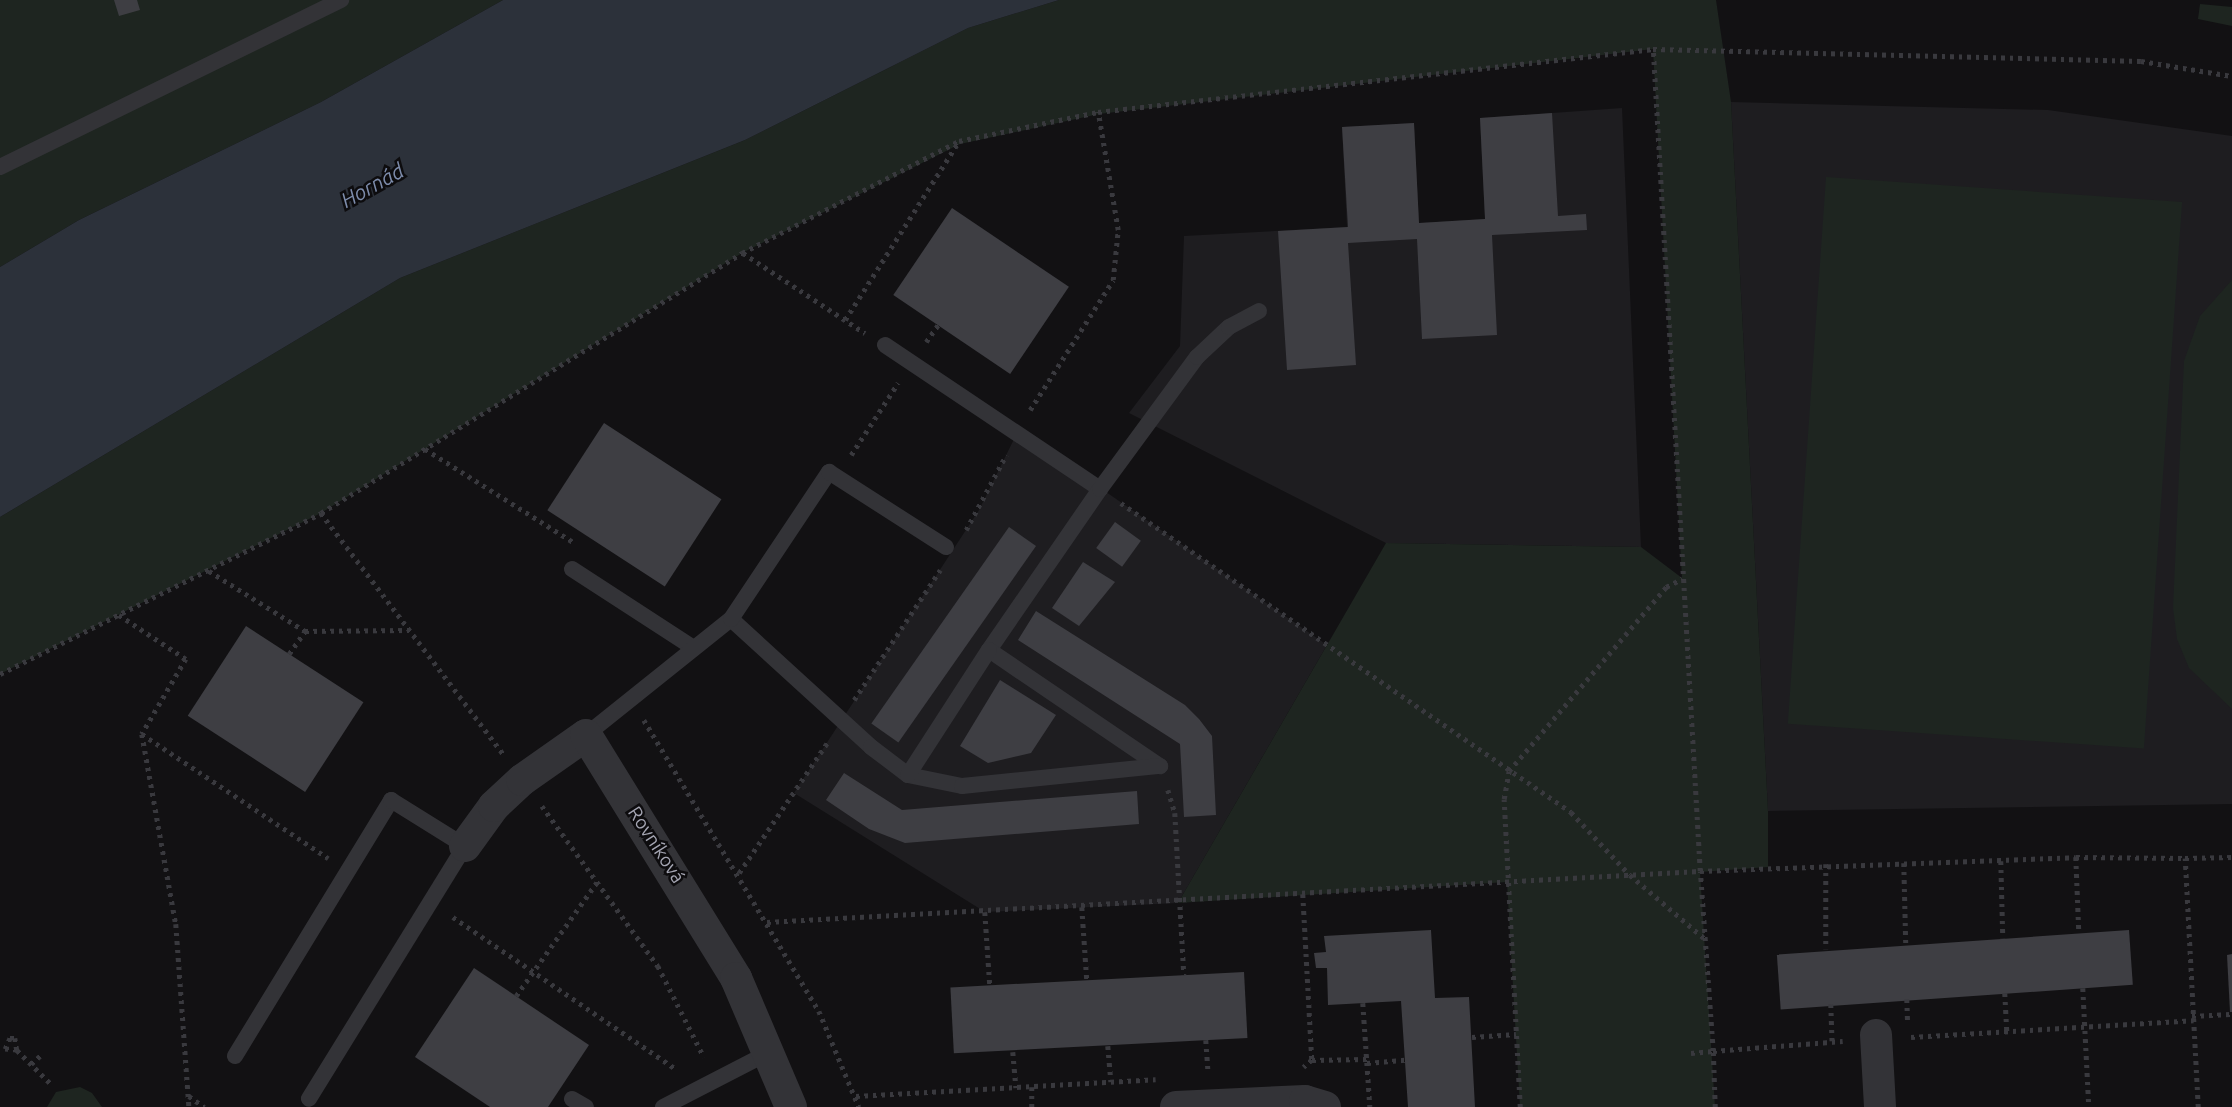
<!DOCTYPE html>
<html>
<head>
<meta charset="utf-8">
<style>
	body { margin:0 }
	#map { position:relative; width:2232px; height:1107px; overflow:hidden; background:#121113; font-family:Ubuntu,sans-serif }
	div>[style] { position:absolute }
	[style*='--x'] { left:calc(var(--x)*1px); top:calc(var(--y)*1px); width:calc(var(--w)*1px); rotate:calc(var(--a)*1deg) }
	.built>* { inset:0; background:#1e1d20 }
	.green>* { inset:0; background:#1e2520; transform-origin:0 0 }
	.water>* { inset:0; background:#2c313a }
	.building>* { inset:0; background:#3e3e43; transform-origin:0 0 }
	.path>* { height:4.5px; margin-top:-2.25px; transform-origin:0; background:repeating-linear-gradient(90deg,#39393e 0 3.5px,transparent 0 8.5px) }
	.lane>* { height:16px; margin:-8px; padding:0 8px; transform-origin:8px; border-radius:8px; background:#333337 }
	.street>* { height:32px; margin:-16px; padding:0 16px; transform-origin:16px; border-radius:16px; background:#333337 }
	span { translate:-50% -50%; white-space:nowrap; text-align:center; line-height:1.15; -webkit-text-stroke:5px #0d0c0e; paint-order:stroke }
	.street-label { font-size:19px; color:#a4a5b2 }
	.water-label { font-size:21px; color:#7d8cab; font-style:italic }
</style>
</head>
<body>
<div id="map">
	<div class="built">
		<div style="clip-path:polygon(1731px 102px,2048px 110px,2232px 136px,2232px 804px,1768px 811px)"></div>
		<div style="clip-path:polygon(1622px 108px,1641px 547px,1386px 543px,1129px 413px,1180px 346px,1184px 236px,1347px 227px,1342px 127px,1414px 123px,1419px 223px,1485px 219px,1480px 118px)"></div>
		<div style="clip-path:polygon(1018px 431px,1327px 645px,1178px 903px,985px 912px,794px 793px,979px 510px)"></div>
	</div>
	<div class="green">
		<div style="clip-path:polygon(0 0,503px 0,321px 102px,79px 220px,0 267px)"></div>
		<div style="clip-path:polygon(1059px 0,1716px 0,1731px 102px,1768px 811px,1768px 867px,1700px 872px,1715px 1107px,1520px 1107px,1507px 882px,1178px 903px,1386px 543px,1641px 547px,1682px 578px,1653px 49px,1099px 114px,960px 144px,742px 253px,321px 513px,0 674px,0 517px,400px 278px,745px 140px,968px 28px)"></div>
		<div style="clip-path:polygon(2200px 4px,2232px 7px,2232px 26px,2198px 19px)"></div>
		<div style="left:1826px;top:177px;width:357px;height:548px;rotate:4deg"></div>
		<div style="clip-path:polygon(2232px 280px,2232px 709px,2189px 668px,2177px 639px,2173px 608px,2184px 361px,2200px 316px)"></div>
		<div style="clip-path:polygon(80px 1087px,92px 1093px,102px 1107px,47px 1107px,56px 1092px)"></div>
	</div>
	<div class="water">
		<div style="clip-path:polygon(503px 0,1059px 0,968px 28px,745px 140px,400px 278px,0 517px,0 267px,79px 220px,321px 102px)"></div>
	</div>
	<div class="building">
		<div style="clip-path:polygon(114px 0,137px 0,140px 10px,119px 16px)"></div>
		<div style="clip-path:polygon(1552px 113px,1558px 216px,1586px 214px,1587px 230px,1492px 235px,1497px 335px,1422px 339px,1417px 239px,1348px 243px,1356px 365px,1287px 370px,1278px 231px,1348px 227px,1342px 127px,1414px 123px,1419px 223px,1485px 219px,1480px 118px)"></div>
		<div style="left:952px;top:208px;width:141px;height:105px;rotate:34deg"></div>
		<div style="left:604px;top:423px;width:140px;height:104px;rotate:33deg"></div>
		<div style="left:1115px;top:522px;width:32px;height:32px;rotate:36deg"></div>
		<div style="left:1009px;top:527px;width:33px;height:240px;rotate:35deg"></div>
		<div style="clip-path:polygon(1083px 562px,1115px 582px,1079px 626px,1052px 608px)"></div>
		<div style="clip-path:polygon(1036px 611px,1185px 705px,1199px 719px,1212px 736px,1216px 815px,1184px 817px,1180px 744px,1018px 640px)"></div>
		<div style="left:246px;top:626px;width:140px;height:107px;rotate:33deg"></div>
		<div style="clip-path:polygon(1000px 680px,1056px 715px,1031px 753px,988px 763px,960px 746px)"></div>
		<div style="clip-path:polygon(844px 773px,902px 810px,1137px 791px,1139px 824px,905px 843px,869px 829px,826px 800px)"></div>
		<div style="clip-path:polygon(1431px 930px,1435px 998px,1469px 997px,1475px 1107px,1408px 1107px,1401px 1001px,1328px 1005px,1327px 968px,1316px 968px,1314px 953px,1326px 952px,1324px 936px)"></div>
		<div style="left:2129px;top:930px;width:55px;height:353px;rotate:86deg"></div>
		<div style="clip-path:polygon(2232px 954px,2232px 1012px,2230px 1012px,2227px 955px)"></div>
		<div style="clip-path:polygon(474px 968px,589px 1045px,548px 1107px,490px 1107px,415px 1057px)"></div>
		<div style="left:1244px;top:972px;width:66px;height:294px;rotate:87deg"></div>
	</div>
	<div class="path">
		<div style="--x:743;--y:253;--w:146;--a:33.3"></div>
		<div style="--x:845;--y:320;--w:209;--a:-57.5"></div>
		<div style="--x:926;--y:342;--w:21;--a:-55"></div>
		<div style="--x:1030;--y:410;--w:154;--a:-57.4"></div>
		<div style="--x:1113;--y:280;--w:50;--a:-84.3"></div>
		<div style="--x:1118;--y:230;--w:120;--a:-99.6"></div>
		<div style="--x:425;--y:449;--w:177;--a:32.1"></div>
		<div style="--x:851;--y:455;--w:86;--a:-56.9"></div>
		<div style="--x:1121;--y:503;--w:546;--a:34.48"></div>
		<div style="--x:1571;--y:812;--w:86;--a:46.9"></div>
		<div style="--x:1630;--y:875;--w:97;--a:40.4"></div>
		<div style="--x:321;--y:513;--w:302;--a:52.9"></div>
		<div style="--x:966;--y:530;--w:85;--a:-61.9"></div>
		<div style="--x:209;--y:571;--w:113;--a:32"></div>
		<div style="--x:305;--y:631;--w:104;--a:-0.6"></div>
		<div style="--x:119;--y:615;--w:80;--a:33.3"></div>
		<div style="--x:186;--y:659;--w:87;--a:120.4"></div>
		<div style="--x:142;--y:734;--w:224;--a:33.7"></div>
		<div style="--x:289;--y:654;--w:28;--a:-55"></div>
		<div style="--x:0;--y:674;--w:359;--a:-26.6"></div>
		<div style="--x:321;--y:513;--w:495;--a:-31.7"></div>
		<div style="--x:742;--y:253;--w:244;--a:-27.3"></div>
		<div style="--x:959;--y:141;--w:142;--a:-11.8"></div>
		<div style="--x:1098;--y:112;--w:559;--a:-6.48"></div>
		<div style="--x:1653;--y:49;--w:488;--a:1.4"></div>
		<div style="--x:2141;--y:61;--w:92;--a:9.4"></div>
		<div style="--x:854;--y:700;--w:156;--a:-56.5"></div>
		<div style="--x:644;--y:720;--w:340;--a:59"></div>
		<div style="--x:819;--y:1011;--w:104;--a:67.4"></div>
		<div style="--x:142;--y:734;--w:193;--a:79.9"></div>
		<div style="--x:176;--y:924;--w:183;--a:85.9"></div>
		<div style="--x:1168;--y:790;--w:24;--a:73"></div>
		<div style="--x:1175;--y:813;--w:162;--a:86.8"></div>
		<div style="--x:542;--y:806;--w:198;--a:54.1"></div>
		<div style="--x:658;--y:966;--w:102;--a:63.2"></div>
		<div style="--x:2076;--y:857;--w:76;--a:87.7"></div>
		<div style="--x:2001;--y:861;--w:77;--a:88.5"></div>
		<div style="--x:1904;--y:863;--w:81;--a:88.6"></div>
		<div style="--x:1826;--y:864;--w:85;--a:90"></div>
		<div style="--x:739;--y:873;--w:157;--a:-55.9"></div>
		<div style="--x:1303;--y:894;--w:166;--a:86.9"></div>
		<div style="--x:1312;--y:1060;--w:11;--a:139"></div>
		<div style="--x:1082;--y:907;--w:73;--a:86.1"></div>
		<div style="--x:985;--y:912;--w:74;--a:86.1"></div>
		<div style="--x:453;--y:917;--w:271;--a:34.3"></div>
		<div style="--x:767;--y:922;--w:934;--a:-3.13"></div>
		<div style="--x:1700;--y:871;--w:823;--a:-93.27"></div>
		<div style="--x:2083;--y:988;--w:119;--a:87.1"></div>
		<div style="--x:2005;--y:993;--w:39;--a:87"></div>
		<div style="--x:516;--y:996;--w:140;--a:-54.6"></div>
		<div style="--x:1907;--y:999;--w:23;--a:88"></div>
		<div style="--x:1363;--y:1003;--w:104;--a:86.1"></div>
		<div style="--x:1831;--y:1004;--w:37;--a:88"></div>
		<div style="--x:2192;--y:1016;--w:38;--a:-3"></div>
		<div style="--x:1472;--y:1037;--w:44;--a:-3.9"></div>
		<div style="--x:1911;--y:1037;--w:283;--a:-3.4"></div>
		<div style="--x:1206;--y:1040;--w:31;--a:86"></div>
		<div style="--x:1108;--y:1046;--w:36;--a:85"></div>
		<div style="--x:17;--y:1050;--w:12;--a:-175"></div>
		<div style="--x:5;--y:1049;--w:12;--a:-66"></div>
		<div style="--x:10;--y:1038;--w:5;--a:0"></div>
		<div style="--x:15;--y:1038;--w:12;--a:81"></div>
		<div style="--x:17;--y:1050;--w:49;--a:45"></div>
		<div style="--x:1013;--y:1052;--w:36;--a:85"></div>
		<div style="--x:1691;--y:1053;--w:22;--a:-5"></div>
		<div style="--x:1713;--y:1051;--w:180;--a:-94.1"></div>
		<div style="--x:1700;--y:871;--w:376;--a:-2.1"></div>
		<div style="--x:2076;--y:857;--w:109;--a:0.5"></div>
		<div style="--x:1312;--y:1060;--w:55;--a:-1"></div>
		<div style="--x:1367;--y:1063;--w:38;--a:-5"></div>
		<div style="--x:31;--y:1064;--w:12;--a:-42"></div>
		<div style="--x:1032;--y:1087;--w:20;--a:90"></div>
		<div style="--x:189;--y:1096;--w:19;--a:36"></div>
		<div style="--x:856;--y:1096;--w:300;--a:-3.2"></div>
		<div style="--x:1520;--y:1107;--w:308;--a:-93"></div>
		<div style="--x:1504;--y:799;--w:28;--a:-80"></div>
		<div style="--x:1509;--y:771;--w:242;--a:-49.5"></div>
		<div style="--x:1666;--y:587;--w:18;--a:-27"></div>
		<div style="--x:1715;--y:1107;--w:56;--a:-92"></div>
		<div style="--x:1713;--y:1051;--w:130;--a:-4.4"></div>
		<div style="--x:2198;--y:1107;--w:249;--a:-93"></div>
		<div style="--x:2185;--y:858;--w:47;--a:-1.2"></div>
	</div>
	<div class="lane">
		<div style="--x:0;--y:167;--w:380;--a:-26.1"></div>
		<div style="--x:885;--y:345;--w:259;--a:33.8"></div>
		<div style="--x:1100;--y:489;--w:196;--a:124.6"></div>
		<div style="--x:989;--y:650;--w:207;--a:34.2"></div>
		<div style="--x:1100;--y:489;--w:164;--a:-53.7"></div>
		<div style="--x:1197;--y:357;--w:44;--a:-43.2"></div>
		<div style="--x:1229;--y:327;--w:34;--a:-28"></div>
		<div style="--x:572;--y:569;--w:143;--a:33"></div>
		<div style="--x:731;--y:619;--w:190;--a:42.4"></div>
		<div style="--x:871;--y:747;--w:46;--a:37.1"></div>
		<div style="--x:908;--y:775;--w:55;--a:11.5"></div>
		<div style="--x:962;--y:786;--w:199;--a:-5.8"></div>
		<div style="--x:586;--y:735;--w:186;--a:-38.7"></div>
		<div style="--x:731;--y:619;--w:177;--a:-56.3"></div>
		<div style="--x:829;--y:472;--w:139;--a:32.7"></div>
		<div style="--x:908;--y:775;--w:149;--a:-57.1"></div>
		<div style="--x:235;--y:1056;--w:300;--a:-58.6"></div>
		<div style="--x:391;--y:800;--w:87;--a:31.9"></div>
		<div style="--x:465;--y:846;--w:297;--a:121.7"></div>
		<div style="--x:572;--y:1099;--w:16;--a:30"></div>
		<div style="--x:663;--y:1107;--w:120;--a:-27.2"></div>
	</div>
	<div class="street">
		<div style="--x:465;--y:846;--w:49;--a:-54.1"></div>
		<div style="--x:494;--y:806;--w:38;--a:-43"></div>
		<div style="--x:522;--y:780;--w:78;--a:-35.1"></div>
		<div style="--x:586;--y:735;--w:286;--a:58.3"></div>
		<div style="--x:736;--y:978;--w:140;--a:66.9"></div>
		<div style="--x:1876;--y:1035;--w:72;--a:86.8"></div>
		<div style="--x:1176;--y:1107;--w:129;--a:-2.7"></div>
		<div style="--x:1305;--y:1101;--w:21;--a:17"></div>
	</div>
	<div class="street-label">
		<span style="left:656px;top:845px;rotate:57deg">Rovníková</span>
	</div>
	<div class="water-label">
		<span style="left:372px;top:185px;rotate:-29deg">Hornád</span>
	</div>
</div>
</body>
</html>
